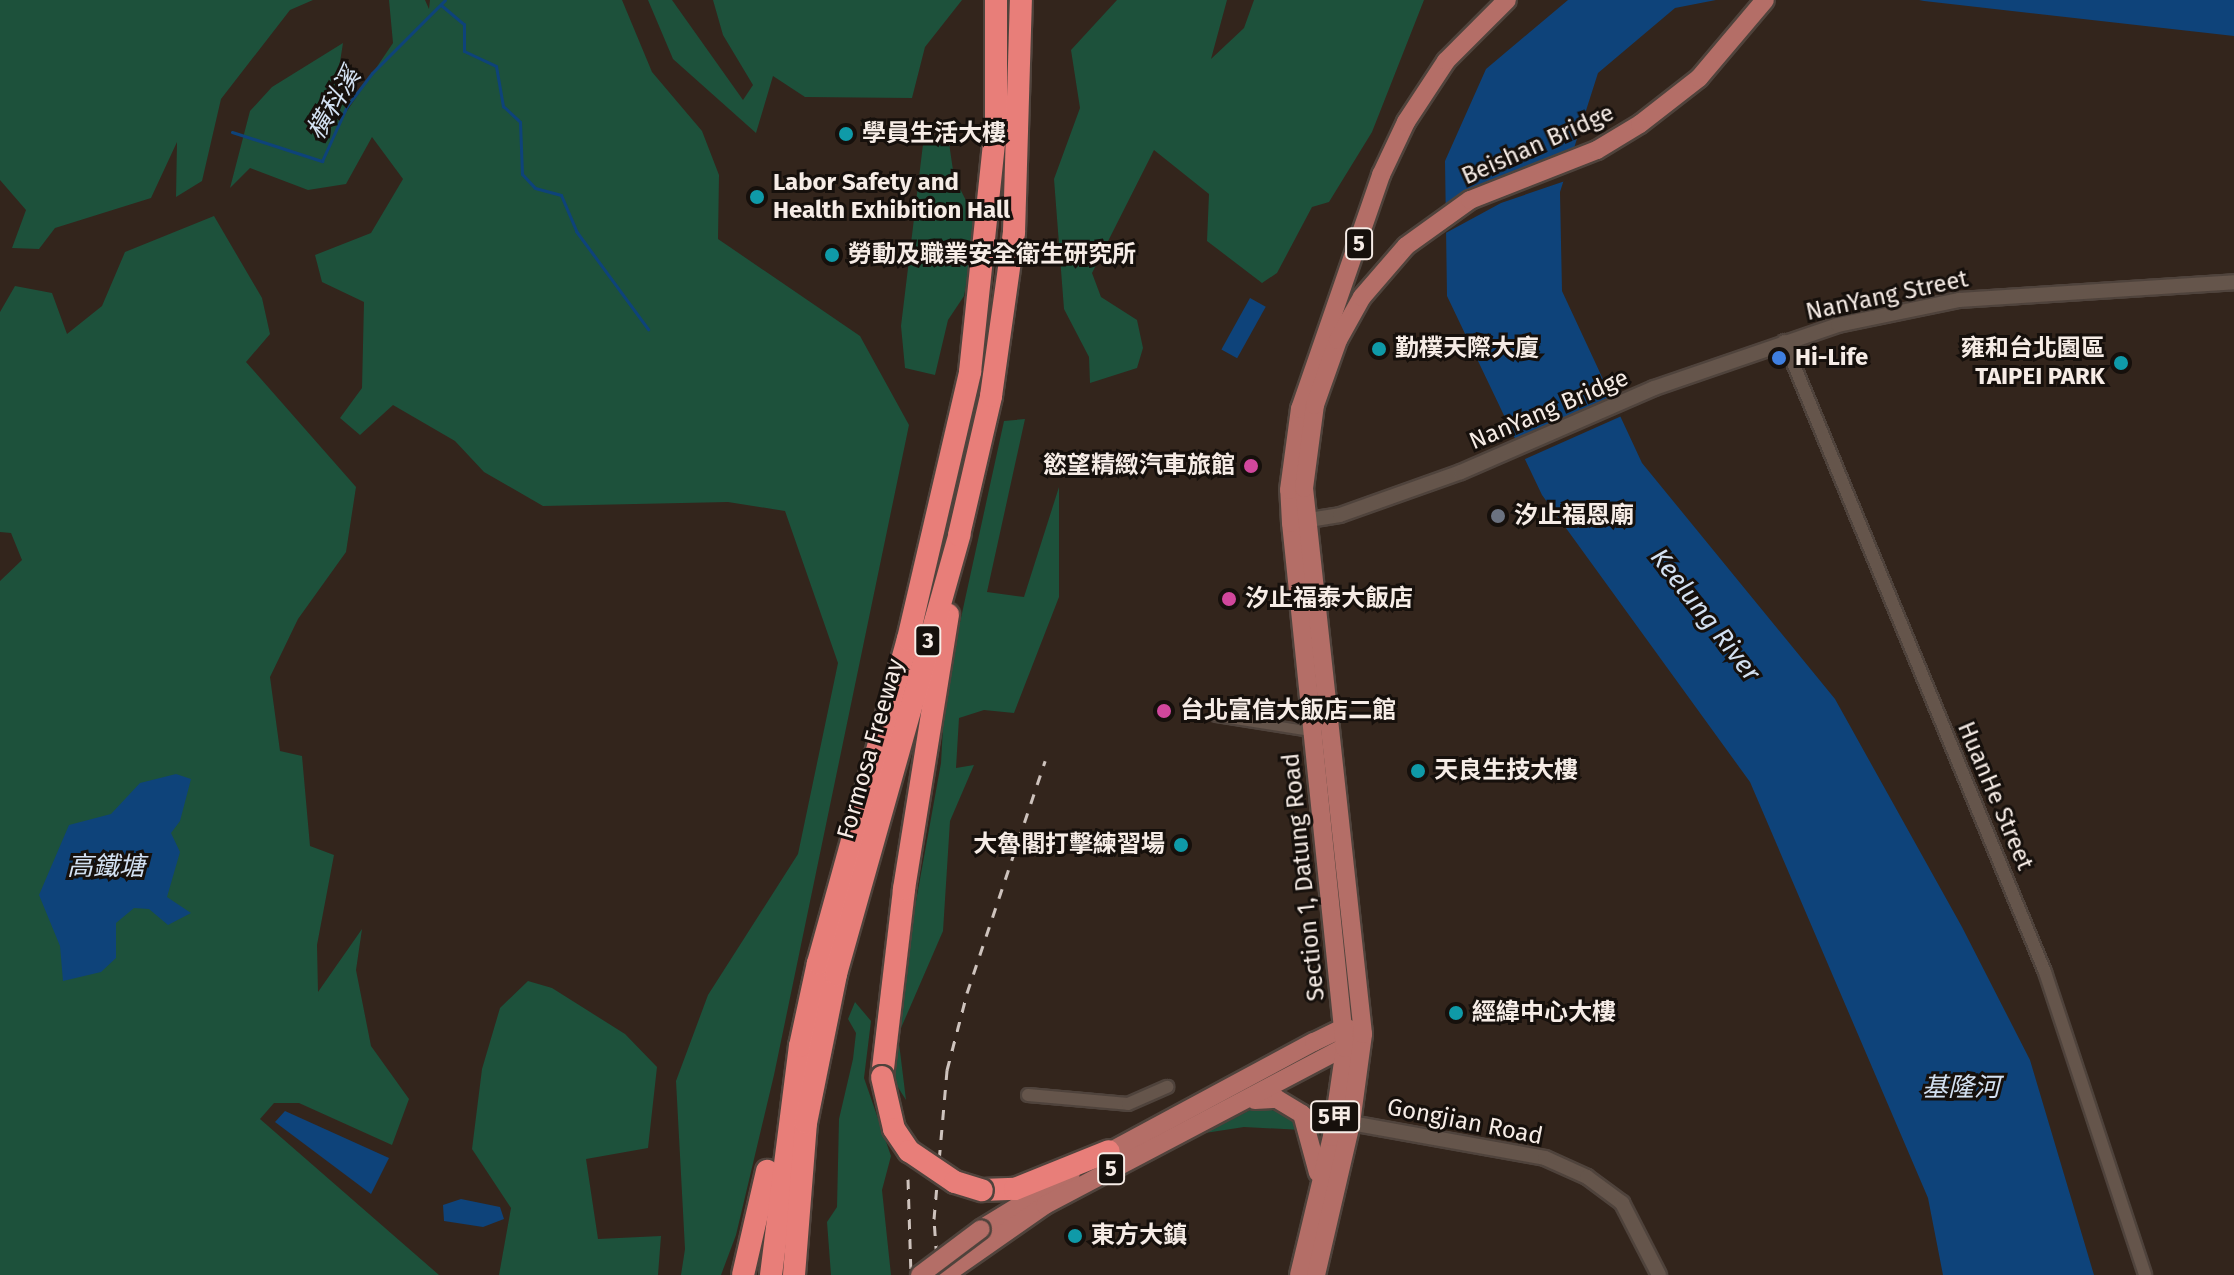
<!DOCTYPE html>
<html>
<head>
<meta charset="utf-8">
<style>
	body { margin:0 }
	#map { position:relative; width:2234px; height:1275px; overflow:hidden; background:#33251c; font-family:"Fira Sans","Noto Sans TC",sans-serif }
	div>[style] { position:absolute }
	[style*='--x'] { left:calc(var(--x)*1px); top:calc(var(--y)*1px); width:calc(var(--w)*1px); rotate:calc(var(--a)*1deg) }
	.green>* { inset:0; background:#1d513b }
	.water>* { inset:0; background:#0e437a; transform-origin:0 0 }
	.pier>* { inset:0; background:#33251c; transform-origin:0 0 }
	.stream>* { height:3px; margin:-1.5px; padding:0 1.5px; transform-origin:1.5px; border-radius:1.5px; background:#0e437a }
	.roads { filter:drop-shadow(2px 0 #4f433c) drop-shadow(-2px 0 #4f433c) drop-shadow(0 2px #4f433c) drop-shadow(0 -2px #4f433c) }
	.pedestrian>* { height:9px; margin:-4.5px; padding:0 4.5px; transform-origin:4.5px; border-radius:4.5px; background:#65554b }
	.minor>* { height:12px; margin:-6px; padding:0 6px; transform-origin:6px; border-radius:6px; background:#65554b }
	.tertiary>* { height:14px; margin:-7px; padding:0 7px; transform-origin:7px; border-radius:7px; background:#65554b }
	.primary>* { height:18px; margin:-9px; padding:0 9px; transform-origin:9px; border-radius:9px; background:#b46e67 }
	.motorway>* { height:22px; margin:-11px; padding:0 11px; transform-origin:11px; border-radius:11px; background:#e87e79 }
	.rail>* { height:3px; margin-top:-1.5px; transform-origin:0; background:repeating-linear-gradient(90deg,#cec3bd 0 10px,transparent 0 20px) }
	.bridges { filter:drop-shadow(2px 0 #4f433c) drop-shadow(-2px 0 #4f433c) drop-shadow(0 2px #4f433c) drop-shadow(0 -2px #4f433c) }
	.primary-bridge>* { height:18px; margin:-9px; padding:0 9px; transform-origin:9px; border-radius:9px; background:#b46e67 }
	.motorway-bridge>* { height:22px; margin:-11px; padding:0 11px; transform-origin:11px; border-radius:11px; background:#e87e79 }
	.dots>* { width:22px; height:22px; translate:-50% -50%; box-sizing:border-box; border:4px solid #16100c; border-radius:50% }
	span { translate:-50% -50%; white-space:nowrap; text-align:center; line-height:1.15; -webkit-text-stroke:6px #16100c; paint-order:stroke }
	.shield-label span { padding:2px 6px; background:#16100c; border:2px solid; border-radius:6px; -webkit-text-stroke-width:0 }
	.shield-label { font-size:22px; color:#f6ece6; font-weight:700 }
	.poi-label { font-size:24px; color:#f6ece6; font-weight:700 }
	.left { translate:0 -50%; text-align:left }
	.right { translate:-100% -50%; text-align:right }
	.street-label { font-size:24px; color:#f6ece6 }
	.water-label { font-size:26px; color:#d3e1f2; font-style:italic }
</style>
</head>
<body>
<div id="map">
	<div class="green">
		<div style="clip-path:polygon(0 0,313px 0,290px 10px,221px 99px,202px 181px,176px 197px,177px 142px,151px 198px,55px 228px,39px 249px,12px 248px,26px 210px,0 180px)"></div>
		<div style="clip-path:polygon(389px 0,425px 0,429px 9px,430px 0,622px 0,652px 72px,702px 131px,719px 175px,718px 239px,860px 336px,909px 425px,774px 1075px,736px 1235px,721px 1275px,681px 1275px,685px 1249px,676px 1081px,708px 995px,798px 854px,838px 663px,785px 511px,728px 502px,543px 506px,484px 472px,455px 441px,393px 405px,360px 435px,340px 418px,362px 388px,364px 302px,322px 282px,315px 255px,371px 233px,403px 179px,372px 137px,346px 184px,308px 190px,250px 168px,230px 188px,250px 111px,272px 87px,343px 43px,337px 81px,347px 111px,393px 43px)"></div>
		<div style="clip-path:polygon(648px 0,672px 0,743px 100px,753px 85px,723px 35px,713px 0,962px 0,925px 47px,912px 98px,805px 97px,773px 76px,756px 133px,673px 59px)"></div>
		<div style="clip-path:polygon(1117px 0,1227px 0,1211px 59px,1244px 28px,1254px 0,1424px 0,1372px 132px,1329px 202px,1312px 207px,1277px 273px,1262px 283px,1207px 241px,1209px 194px,1154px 150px,1092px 273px,1101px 297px,1137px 320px,1143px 348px,1137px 368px,1090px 383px,1089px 357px,1064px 309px,1054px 179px,1080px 108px,1071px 50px)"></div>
		<div style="clip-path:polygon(924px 136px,948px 136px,954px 177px,978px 224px,964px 296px,948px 320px,935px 375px,905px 368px,901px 326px)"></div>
		<div style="clip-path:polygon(214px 216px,262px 298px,270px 334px,246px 362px,356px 487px,346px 552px,298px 619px,270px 677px,280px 751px,302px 756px,310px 846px,334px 855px,317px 945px,318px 992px,362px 929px,356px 970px,371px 1046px,409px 1099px,392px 1145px,299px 1103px,274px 1103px,260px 1119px,439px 1275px,0 1275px,0 581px,22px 560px,11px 533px,0 532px,0 312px,15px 286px,52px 293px,67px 334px,102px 306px,125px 252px)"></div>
		<div style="clip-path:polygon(1025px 419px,987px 592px,1024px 597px,1059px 487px,1059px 597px,1014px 713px,984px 710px,959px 718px,956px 768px,974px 765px,950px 821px,943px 931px,898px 1035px,906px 1100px,894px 1081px,890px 1045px,941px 763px,945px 691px,1004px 421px)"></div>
		<div style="clip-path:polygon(528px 981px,552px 988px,625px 1034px,657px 1067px,648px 1148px,586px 1159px,598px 1239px,661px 1236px,658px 1275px,499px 1275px,511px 1208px,472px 1149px,482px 1069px,500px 1008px)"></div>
		<div style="clip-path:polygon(855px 1002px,871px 1021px,864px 1078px,891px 1156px,882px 1190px,891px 1275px,831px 1275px,827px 1222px,837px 1207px,839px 1119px,853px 1059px,856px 1033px,848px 1019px)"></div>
		<div style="clip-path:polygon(1258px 1106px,1293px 1116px,1303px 1130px,1244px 1127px,1205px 1133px)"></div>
	</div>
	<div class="water">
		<div style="clip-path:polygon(1568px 0,1716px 0,1675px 8px,1598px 73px,1560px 192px,1562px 291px,1642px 463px,1835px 699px,1962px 927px,2030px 1060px,2094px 1275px,1943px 1275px,1928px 1198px,1750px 782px,1542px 495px,1447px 296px,1445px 161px,1486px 69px)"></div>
		<div style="clip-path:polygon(1919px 0,2234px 0,2234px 36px,1924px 1px)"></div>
		<div style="left:1250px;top:298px;width:18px;height:59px;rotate:29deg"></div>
		<div style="clip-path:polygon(176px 774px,191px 779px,180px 821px,171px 833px,180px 852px,167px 897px,191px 913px,168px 925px,149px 909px,134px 908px,116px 923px,116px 958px,101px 972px,63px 981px,60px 946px,39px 895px,69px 825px,111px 814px,140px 783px)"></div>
		<div style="clip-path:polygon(285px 1111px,389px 1158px,371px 1194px,275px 1122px)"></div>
		<div style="clip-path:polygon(461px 1199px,500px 1207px,504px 1219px,483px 1227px,444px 1221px,443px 1205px)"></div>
	</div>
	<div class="pier">
		<div style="clip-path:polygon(1577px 151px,1568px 180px,1501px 203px,1442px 235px,1441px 213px)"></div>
		<div style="left:1615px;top:395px;width:22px;height:113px;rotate:66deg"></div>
	</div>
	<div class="stream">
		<div style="--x:441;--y:5;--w:30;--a:40"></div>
		<div style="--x:464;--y:24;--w:27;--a:90"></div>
		<div style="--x:464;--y:51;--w:35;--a:25"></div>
		<div style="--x:496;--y:66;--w:41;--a:80.1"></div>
		<div style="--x:503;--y:106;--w:23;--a:43"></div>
		<div style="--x:520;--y:122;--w:52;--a:87.8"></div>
		<div style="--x:522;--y:174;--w:19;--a:47"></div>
		<div style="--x:535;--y:188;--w:27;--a:15"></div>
		<div style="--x:561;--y:195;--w:39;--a:67"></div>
		<div style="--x:576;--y:231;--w:122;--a:53.7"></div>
		<div style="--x:232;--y:132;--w:95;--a:17.9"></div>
		<div style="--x:322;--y:161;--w:60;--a:-65.6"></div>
		<div style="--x:347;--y:106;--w:41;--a:-52.9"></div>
		<div style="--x:372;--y:73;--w:103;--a:-45"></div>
	</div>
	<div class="roads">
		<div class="pedestrian">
			<div style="--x:1216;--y:716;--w:96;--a:9"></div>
		</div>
		<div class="minor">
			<div style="--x:1784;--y:341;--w:683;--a:67.53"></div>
			<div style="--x:2045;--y:972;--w:319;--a:71.7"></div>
			<div style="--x:1028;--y:1095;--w:100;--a:5.1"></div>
			<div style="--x:1128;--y:1104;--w:43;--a:-23.6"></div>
		</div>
		<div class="tertiary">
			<div style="--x:1309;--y:520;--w:31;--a:-9"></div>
			<div style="--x:1340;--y:515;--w:128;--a:-19.6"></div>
			<div style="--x:1461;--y:472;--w:210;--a:-23.5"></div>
			<div style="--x:1654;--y:388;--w:194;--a:-18.9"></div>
			<div style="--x:1838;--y:325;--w:124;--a:-11.7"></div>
			<div style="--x:1959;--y:300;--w:276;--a:-3.7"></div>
			<div style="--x:1351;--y:1123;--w:197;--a:10.2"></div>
			<div style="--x:1545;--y:1158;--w:46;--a:24.3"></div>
			<div style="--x:1587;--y:1177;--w:44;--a:36.6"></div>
			<div style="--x:1622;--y:1203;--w:81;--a:62.8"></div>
		</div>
		<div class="primary">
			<div style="--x:1255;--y:1100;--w:22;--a:-3"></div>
			<div style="--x:1277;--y:1099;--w:29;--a:31"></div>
			<div style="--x:1302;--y:1114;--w:61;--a:74.8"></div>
			<div style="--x:1100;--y:1157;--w:243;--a:-28.3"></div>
			<div style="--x:1314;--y:1042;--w:34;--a:-26"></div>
			<div style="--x:1345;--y:1027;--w:9;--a:27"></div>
			<div style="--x:981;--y:1229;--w:105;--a:-31.4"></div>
			<div style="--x:945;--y:1275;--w:122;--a:-35"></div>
			<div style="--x:1045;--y:1205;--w:347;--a:-27.8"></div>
			<div style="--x:1299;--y:1275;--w:142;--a:-76.6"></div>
			<div style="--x:1332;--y:1137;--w:90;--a:-81.7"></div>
			<div style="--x:1345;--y:1048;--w:528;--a:-95.87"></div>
			<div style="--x:1291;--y:523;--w:33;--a:-93"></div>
			<div style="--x:1289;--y:490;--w:82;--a:-82.3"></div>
			<div style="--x:1300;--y:409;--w:248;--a:-70.9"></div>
			<div style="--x:1381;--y:175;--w:59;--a:-64.7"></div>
			<div style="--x:1406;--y:122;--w:73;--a:-56.7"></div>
			<div style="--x:1446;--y:61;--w:86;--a:-45"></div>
			<div style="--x:1316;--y:1275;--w:156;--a:-77"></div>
			<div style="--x:1351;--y:1123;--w:90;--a:-82.3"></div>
			<div style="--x:1363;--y:1034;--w:549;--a:-96.17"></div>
			<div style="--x:1304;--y:488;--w:84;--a:-82.5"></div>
			<div style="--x:1315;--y:405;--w:69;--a:-70.5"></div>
			<div style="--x:1338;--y:340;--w:49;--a:-60.8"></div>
			<div style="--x:1362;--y:297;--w:67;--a:-49.2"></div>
			<div style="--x:1406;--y:246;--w:79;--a:-35.7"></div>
			<div style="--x:1470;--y:200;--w:136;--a:-21.5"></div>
			<div style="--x:1597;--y:150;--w:50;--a:-31.2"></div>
			<div style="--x:1640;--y:124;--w:75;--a:-37.9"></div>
			<div style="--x:1699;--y:78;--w:102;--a:-49.8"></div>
		</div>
		<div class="motorway">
			<div style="--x:882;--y:1077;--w:189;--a:-83.3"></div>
			<div style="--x:904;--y:889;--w:278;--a:-80.9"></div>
			<div style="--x:982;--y:1190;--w:33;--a:-2"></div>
			<div style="--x:1015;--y:1189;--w:101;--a:-22"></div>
			<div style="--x:743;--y:1275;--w:107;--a:-77"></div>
			<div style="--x:771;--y:1275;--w:231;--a:-82.8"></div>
			<div style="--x:800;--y:1046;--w:85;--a:-77.8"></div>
			<div style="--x:818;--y:963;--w:336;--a:-74.5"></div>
			<div style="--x:908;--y:639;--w:274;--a:-76.9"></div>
			<div style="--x:970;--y:372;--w:249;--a:-84"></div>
			<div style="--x:996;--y:124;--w:124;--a:-90"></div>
			<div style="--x:794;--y:1275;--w:152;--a:-85.5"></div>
			<div style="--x:806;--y:1123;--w:152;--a:-78.6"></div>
			<div style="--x:836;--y:974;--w:456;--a:-74.3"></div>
			<div style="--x:959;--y:535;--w:143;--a:-77"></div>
			<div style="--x:991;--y:396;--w:166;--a:-82"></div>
			<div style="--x:1014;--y:232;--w:232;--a:-88.3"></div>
		</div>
	</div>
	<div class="rail">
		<div style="--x:908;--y:1179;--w:96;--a:88.2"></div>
		<div style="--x:938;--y:1275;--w:56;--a:-94.1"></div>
		<div style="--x:934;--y:1219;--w:150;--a:-85"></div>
		<div style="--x:947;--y:1070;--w:80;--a:-75.4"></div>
		<div style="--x:967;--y:993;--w:245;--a:-71.4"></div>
	</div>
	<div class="bridges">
		<div class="primary-bridge">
			<div style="--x:920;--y:1275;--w:76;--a:-37"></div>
		</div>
		<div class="motorway-bridge">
			<div style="--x:882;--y:1077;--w:53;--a:77"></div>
			<div style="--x:894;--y:1129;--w:27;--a:56"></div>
			<div style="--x:909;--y:1151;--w:55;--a:34"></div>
			<div style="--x:955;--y:1182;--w:28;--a:17"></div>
		</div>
	</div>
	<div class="dots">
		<div style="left:846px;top:134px;background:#0f9aa8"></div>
		<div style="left:757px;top:197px;background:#0f9aa8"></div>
		<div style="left:832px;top:255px;background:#0f9aa8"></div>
		<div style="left:1379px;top:349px;background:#0f9aa8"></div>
		<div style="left:1779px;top:358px;background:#3f7fe0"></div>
		<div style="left:2121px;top:363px;background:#0f9aa8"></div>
		<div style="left:1251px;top:466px;background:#d1479c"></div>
		<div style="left:1498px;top:516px;background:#6b7280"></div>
		<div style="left:1229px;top:599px;background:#d1479c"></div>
		<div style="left:1164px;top:711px;background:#d1479c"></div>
		<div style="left:1418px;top:771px;background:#0f9aa8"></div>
		<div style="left:1181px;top:845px;background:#0f9aa8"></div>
		<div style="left:1456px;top:1013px;background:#0f9aa8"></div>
		<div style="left:1075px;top:1236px;background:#0f9aa8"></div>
	</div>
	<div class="shield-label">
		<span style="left:1359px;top:244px">5</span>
		<span style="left:928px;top:641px">3</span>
		<span style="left:1335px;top:1117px">5甲</span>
		<span style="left:1111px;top:1169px">5</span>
	</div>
	<div class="poi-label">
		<span class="left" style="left:862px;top:134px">學員生活大樓</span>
		<span class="left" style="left:773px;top:197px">Labor Safety and<br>Health Exhibition Hall</span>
		<span class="left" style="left:848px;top:255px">勞動及職業安全衛生研究所</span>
		<span class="left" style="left:1395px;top:349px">勤樸天際大廈</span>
		<span class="right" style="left:2105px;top:363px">雍和台北園區<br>TAIPEI PARK</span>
		<span class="left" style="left:1795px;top:358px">Hi-Life</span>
		<span class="right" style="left:1235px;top:466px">慾望精緻汽車旅館</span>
		<span class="left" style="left:1514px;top:516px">汐止福恩廟</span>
		<span class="left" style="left:1245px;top:599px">汐止福泰大飯店</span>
		<span class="left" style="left:1180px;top:711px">台北富信大飯店二館</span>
		<span class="left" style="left:1434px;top:771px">天良生技大樓</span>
		<span class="right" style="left:1165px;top:845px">大魯閣打擊練習場</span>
		<span class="left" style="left:1472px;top:1013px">經緯中心大樓</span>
		<span class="left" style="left:1091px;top:1236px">東方大鎮</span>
	</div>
	<div class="street-label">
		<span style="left:1538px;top:145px;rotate:-24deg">Beishan Bridge</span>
		<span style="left:1887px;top:296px;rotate:-12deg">NanYang Street</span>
		<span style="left:1549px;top:410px;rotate:-23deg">NanYang Bridge</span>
		<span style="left:871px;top:749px;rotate:-74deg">Formosa Freeway</span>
		<span style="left:1995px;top:796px;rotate:67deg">HuanHe Street</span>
		<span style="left:1304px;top:877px;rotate:-96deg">Section 1, Datung Road</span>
		<span style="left:1465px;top:1122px;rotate:11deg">Gongjian Road</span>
	</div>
	<div class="water-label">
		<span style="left:334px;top:104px;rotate:-59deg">橫科溪</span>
		<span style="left:1705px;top:615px;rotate:52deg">Keelung River</span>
		<span style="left:106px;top:867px">高鐵塘</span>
		<span style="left:1961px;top:1088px">基隆河</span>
	</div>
</div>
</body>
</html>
